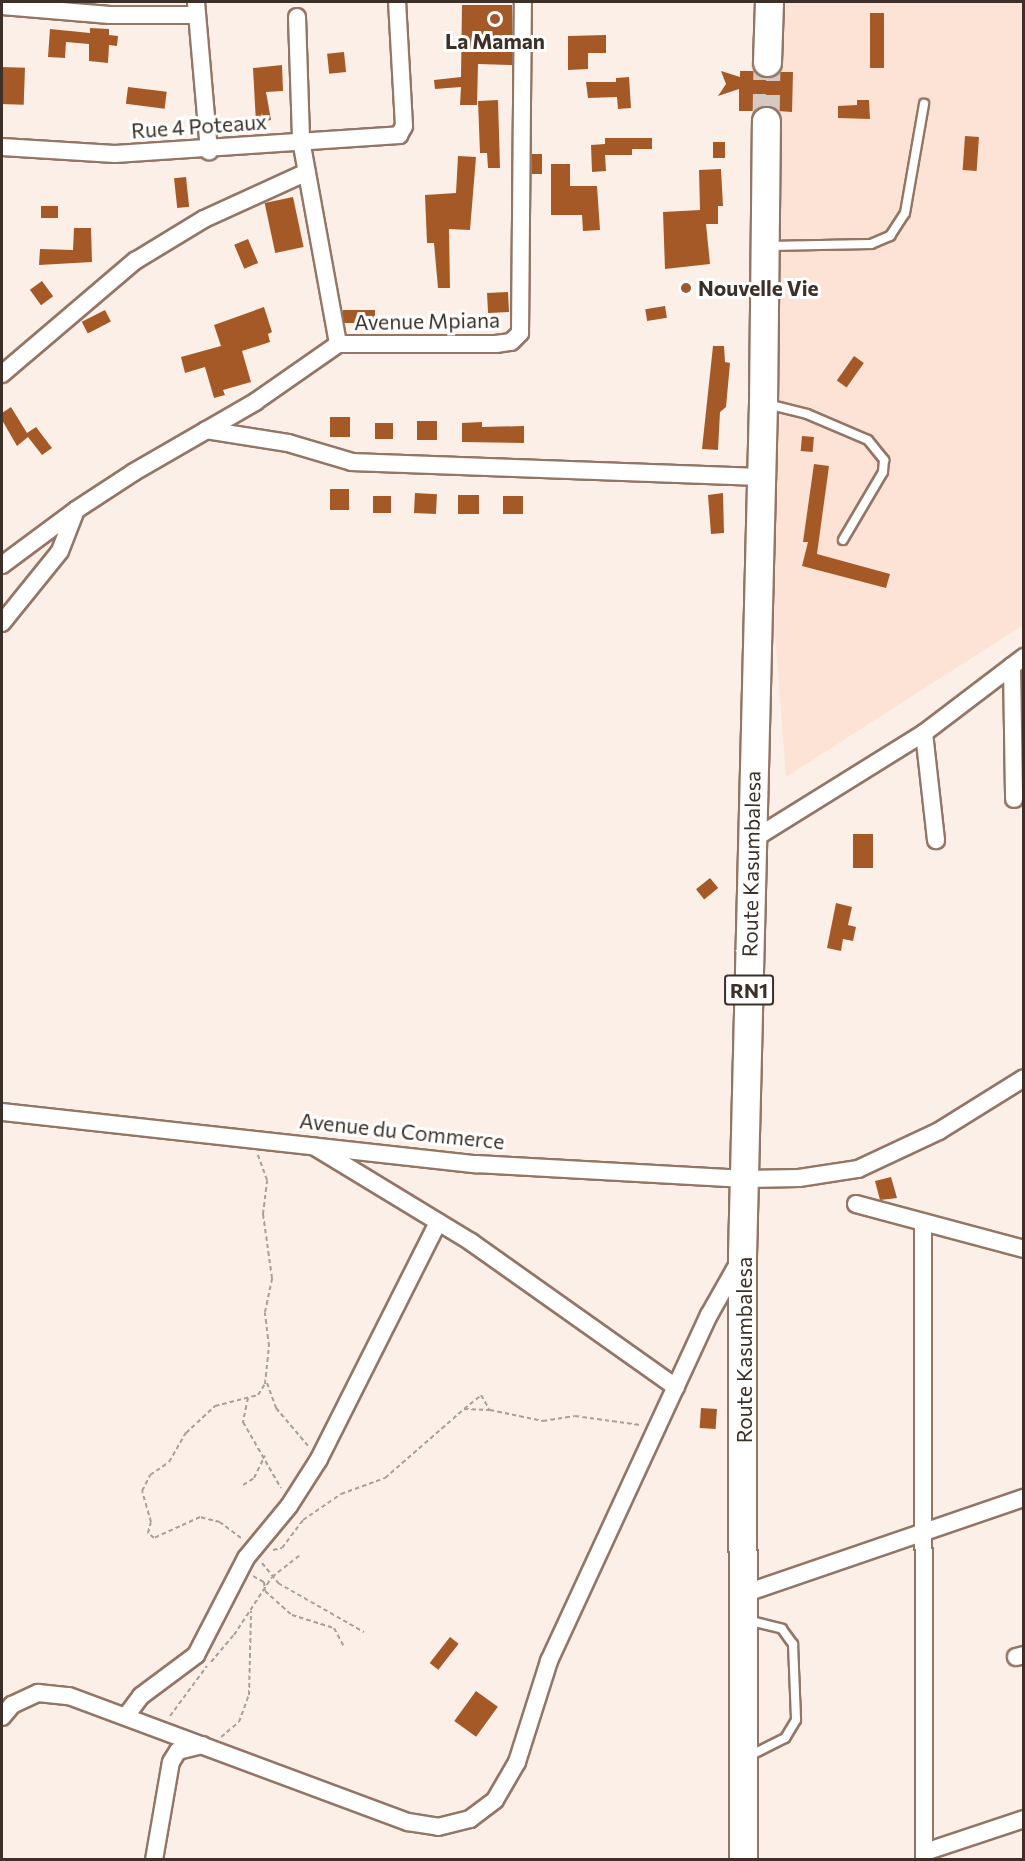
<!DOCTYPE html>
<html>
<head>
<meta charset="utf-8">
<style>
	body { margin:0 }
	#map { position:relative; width:1025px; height:1861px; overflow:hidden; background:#fcefe7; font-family:Commissioner,sans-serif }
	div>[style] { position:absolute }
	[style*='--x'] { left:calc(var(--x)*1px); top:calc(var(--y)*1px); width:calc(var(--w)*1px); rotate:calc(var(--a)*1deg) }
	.built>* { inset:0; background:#fce3d5 }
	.building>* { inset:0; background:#a55926; transform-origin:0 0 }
	.trunk-tunnel>* { height:27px; margin-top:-13.5px; transform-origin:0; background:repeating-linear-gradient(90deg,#d6c9c1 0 27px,transparent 0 41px) }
	.path>* { height:2px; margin-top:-1px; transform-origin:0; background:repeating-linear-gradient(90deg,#aa9e96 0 4.5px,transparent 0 7.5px) }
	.roads { filter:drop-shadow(2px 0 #937665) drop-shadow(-2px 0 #937665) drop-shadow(0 2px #937665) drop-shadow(0 -2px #937665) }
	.service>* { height:8px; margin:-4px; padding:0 4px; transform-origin:4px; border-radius:4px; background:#fff }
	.minor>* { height:16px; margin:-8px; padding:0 8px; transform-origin:8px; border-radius:8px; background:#fff }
	.trunk>* { height:27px; margin:-13.5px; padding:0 13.5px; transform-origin:13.5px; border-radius:13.5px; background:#fff }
	.dots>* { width:16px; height:16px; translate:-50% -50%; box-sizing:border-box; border:3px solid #fff; border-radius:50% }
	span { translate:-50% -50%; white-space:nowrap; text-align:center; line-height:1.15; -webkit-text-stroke:6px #fff; paint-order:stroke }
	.shield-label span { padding:2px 4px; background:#fff; border:2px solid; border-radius:4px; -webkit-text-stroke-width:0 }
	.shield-label { font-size:20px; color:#3c3028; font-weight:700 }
	.poi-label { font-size:21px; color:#3c3028; font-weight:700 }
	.left { translate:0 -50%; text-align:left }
	.street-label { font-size:21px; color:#3c3028 }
	.frame { position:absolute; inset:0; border:3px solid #3c3028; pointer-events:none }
</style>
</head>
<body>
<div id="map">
	<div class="built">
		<div style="clip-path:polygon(782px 2px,1023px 2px,1023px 625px,786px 777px,763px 477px)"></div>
	</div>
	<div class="building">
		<div style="clip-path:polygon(462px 5px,512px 5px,512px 65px,478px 64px,477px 105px,460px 105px,461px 87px,435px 89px,434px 80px,461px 77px)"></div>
		<div style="left:870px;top:13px;width:14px;height:55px"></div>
		<div style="clip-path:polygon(90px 28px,109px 29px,109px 35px,118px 36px,117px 46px,109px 45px,108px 63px,89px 61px,89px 44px,66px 42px,65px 58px,48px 57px,50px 29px,90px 33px)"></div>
		<div style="clip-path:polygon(606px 35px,606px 53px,588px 53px,588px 69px,568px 70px,568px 36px)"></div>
		<div style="left:344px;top:52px;width:20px;height:17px;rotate:84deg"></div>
		<div style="clip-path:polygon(282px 65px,283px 91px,266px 92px,271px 120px,256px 123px,253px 68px)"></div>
		<div style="left:2px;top:67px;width:23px;height:37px;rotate:2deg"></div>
		<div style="clip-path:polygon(721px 71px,740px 77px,740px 71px,755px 71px,767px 78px,779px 72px,793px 72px,792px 112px,778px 111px,767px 105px,754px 111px,739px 111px,739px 89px,718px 96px,726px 84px)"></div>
		<div style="clip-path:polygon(629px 77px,631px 108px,618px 109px,617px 97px,588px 98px,586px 82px,616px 82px,616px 78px)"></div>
		<div style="left:128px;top:87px;width:39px;height:17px;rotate:7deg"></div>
		<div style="clip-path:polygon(498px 100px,500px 168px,488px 168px,487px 153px,480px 153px,478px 101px)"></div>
		<div style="clip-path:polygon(857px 100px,869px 100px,870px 119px,838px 118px,838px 106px,857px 105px)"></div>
		<div style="left:965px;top:136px;width:14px;height:34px;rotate:4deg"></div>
		<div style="clip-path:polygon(605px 138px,652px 138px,652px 149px,632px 149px,632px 155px,605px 155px,606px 171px,592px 172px,591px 145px,605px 144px)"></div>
		<div style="left:725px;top:142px;width:16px;height:12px;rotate:90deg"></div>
		<div style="left:542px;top:154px;width:20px;height:10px;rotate:90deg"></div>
		<div style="clip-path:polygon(458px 156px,476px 157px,470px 230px,449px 229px,450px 288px,438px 288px,434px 243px,427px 243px,425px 195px,456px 193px)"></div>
		<div style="clip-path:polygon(551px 164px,570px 164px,570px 186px,597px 186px,600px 230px,583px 231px,582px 215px,551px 215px)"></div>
		<div style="clip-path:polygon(721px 169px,723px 206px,718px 206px,718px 224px,706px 224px,710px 264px,665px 269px,663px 212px,700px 210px,699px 170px)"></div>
		<div style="left:186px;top:177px;width:30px;height:12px;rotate:84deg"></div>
		<div style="left:293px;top:197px;width:51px;height:29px;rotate:78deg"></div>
		<div style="left:41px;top:206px;width:17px;height:12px"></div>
		<div style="clip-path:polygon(74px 228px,91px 228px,92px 262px,39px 265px,40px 249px,73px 250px)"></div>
		<div style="left:248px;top:239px;width:26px;height:15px;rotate:67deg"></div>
		<div style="left:42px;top:281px;width:19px;height:15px;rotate:54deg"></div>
		<div style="left:508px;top:292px;width:20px;height:21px;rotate:87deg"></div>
		<div style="left:665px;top:306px;width:12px;height:20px;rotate:81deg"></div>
		<div style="clip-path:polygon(264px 307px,272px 332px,268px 334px,270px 342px,242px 351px,251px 382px,223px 390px,225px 395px,214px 398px,205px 367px,185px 373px,181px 357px,221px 346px,214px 325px)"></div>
		<div style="left:105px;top:310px;width:13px;height:26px;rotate:63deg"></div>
		<div style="left:375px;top:310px;width:13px;height:32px;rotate:90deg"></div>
		<div style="clip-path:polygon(713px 346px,724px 346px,725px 362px,730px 363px,726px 407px,720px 412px,718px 450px,702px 449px)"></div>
		<div style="left:854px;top:356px;width:12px;height:30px;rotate:35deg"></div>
		<div style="clip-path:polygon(11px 407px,27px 433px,36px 427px,52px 448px,42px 455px,28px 437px,17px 446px,2px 420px,2px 413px)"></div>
		<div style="left:350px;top:417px;width:20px;height:20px;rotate:90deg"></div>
		<div style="left:437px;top:421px;width:19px;height:20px;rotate:90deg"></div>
		<div style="clip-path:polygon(482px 422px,482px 427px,524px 426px,524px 443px,462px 442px,462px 423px)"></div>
		<div style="left:375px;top:423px;width:18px;height:16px"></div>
		<div style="left:802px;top:436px;width:12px;height:15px;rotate:5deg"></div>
		<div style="clip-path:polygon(814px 464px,829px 466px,817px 554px,890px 574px,886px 588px,802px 566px,808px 542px,803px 542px)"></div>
		<div style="left:330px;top:489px;width:19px;height:21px"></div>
		<div style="left:415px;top:493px;width:22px;height:20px;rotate:3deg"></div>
		<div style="clip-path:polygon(723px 493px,724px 533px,711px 534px,708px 495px)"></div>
		<div style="left:458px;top:495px;width:21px;height:19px"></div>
		<div style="left:373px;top:496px;width:18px;height:17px"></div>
		<div style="left:523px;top:496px;width:18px;height:20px;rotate:90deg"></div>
		<div style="left:853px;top:834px;width:20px;height:34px"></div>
		<div style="left:710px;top:878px;width:13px;height:18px;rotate:51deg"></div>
		<div style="clip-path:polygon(836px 903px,852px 907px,848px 925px,856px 927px,853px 941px,843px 939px,841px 951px,827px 948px)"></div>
		<div style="clip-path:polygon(891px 1177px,897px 1198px,880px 1200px,875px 1181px)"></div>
		<div style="left:701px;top:1408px;width:16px;height:20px;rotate:4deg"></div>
		<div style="left:450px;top:1637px;width:11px;height:33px;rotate:38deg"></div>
		<div style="left:476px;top:1691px;width:27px;height:37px;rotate:36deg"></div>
	</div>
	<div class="trunk-tunnel">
		<div style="--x:766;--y:121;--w:59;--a:-89"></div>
	</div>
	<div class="path">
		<div style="--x:267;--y:1383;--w:27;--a:70"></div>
		<div style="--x:276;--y:1408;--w:51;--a:49.8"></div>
		<div style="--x:248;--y:1398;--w:25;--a:102"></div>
		<div style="--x:243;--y:1422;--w:76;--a:60.1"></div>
		<div style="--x:464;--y:1409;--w:22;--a:-39"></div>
		<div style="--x:481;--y:1395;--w:16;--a:60"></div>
		<div style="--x:243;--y:1485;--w:13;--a:-32"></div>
		<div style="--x:254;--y:1478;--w:25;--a:-64"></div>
		<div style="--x:241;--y:1538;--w:26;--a:-143"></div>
		<div style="--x:220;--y:1522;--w:21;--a:-166"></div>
		<div style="--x:200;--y:1517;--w:51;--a:155.5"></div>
		<div style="--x:154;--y:1538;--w:8;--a:-140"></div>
		<div style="--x:148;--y:1533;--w:11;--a:-75"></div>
		<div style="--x:151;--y:1522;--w:32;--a:-106"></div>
		<div style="--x:142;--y:1491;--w:18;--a:-63"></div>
		<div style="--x:150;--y:1475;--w:23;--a:-34"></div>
		<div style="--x:169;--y:1462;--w:34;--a:-60"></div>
		<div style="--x:186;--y:1433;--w:40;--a:-43"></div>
		<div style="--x:215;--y:1406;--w:44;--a:-14.3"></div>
		<div style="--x:258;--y:1395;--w:13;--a:-58"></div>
		<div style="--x:265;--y:1384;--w:38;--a:-84"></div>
		<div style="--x:269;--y:1346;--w:34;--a:-97"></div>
		<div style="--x:265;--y:1312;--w:35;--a:-78"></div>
		<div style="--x:272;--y:1278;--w:65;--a:-98"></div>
		<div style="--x:263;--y:1214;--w:34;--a:-83"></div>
		<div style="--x:267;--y:1180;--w:27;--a:-110"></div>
		<div style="--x:273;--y:1550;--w:9;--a:-13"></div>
		<div style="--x:282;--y:1548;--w:35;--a:-53"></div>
		<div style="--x:303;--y:1520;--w:46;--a:-34.4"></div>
		<div style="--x:341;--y:1494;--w:47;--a:-20"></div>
		<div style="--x:385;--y:1478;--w:105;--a:-41.1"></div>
		<div style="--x:464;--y:1409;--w:26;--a:2"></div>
		<div style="--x:490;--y:1410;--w:54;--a:11.7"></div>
		<div style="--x:543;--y:1421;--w:32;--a:-9"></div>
		<div style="--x:575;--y:1416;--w:66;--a:7.9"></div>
		<div style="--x:262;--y:1563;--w:26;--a:51"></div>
		<div style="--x:278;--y:1583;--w:99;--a:29.7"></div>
		<div style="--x:253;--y:1576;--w:13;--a:29"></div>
		<div style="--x:264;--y:1582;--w:9;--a:84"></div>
		<div style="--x:265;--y:1591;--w:36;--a:42"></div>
		<div style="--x:292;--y:1615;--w:44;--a:17.2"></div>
		<div style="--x:334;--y:1628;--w:21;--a:62"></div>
		<div style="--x:211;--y:1662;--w:35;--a:-50"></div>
		<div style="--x:234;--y:1635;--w:69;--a:-56.8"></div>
		<div style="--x:272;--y:1577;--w:36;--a:-38"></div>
		<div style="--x:170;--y:1716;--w:62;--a:-53.5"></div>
		<div style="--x:221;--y:1737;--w:23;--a:-40"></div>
		<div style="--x:239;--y:1722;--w:29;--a:-70"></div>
		<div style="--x:249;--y:1695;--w:84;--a:-88.6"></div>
	</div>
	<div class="roads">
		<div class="service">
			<div style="--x:768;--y:246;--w:103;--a:-1.1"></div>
			<div style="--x:871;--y:244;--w:21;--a:-23"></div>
			<div style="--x:890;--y:236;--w:27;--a:-57"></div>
			<div style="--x:905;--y:213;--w:111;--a:-80.1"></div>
			<div style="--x:767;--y:404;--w:41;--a:14"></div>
			<div style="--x:807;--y:414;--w:66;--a:23.1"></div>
			<div style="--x:868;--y:440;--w:26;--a:51"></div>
			<div style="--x:884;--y:460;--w:12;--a:95"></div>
			<div style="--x:883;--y:472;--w:79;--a:120.5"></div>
			<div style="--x:747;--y:1620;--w:36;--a:14"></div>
			<div style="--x:782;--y:1629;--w:19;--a:54"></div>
			<div style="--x:793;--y:1644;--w:76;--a:87.7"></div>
			<div style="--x:796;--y:1720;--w:21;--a:121"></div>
			<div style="--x:785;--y:1738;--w:42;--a:153.4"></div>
		</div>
		<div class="minor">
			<div style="--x:196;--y:2;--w:150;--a:85"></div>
			<div style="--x:2;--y:6;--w:108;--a:4.8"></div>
			<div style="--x:110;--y:15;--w:86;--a:0"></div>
			<div style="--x:297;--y:17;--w:123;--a:88.1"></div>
			<div style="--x:301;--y:140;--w:207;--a:79.7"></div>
			<div style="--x:2;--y:147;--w:113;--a:3.5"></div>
			<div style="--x:115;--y:154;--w:285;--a:-3.8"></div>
			<div style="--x:399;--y:135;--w:10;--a:-61"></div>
			<div style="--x:404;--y:126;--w:124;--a:-93.2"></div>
			<div style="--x:2;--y:374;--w:175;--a:-40.4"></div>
			<div style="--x:135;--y:261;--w:81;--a:-31.3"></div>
			<div style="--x:204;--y:219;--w:113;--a:-24.5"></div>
			<div style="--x:206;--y:430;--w:83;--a:9"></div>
			<div style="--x:288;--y:443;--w:67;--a:16.5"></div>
			<div style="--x:352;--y:462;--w:407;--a:2.1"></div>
			<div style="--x:2;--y:565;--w:92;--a:-36.6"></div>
			<div style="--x:2;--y:623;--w:92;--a:-51.1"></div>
			<div style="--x:60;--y:551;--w:44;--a:-68.7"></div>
			<div style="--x:76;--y:510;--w:69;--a:-33.2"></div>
			<div style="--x:134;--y:472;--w:140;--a:-30"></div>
			<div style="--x:255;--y:402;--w:101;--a:-34.9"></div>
			<div style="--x:338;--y:344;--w:158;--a:0"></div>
			<div style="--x:496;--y:344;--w:15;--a:-8"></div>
			<div style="--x:511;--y:342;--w:13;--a:-45"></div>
			<div style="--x:520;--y:333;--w:331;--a:-89.5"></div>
			<div style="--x:1012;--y:666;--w:133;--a:89.1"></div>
			<div style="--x:924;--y:733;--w:108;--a:83.6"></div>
			<div style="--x:752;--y:840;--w:203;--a:-31.9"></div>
			<div style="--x:924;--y:733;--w:126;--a:-37.2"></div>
			<div style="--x:2;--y:1112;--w:477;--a:6.3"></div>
			<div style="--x:476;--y:1164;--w:270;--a:3.2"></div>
			<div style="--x:746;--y:1179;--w:53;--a:-1.1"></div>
			<div style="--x:799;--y:1178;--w:60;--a:-8.7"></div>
			<div style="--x:858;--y:1169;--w:89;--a:-25.1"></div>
			<div style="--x:939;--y:1131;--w:100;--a:-31.9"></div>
			<div style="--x:315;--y:1147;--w:183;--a:31.3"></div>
			<div style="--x:471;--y:1242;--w:251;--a:35.3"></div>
			<div style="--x:856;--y:1204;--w:174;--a:15"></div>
			<div style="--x:923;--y:1225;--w:635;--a:89.91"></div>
			<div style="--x:746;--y:1593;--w:294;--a:-18.9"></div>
			<div style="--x:1016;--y:1657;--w:8;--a:-14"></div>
			<div style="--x:126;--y:1716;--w:25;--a:-53"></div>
			<div style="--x:141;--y:1696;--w:69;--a:-36.7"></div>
			<div style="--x:196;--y:1655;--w:109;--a:-62.7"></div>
			<div style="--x:246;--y:1558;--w:67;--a:-50.4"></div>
			<div style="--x:289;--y:1506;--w:56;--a:-57.4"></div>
			<div style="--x:319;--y:1459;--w:265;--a:-63.3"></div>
			<div style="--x:2;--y:1717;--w:16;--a:-50"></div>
			<div style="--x:12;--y:1705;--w:29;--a:-25"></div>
			<div style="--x:38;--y:1693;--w:31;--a:6"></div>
			<div style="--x:69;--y:1696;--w:362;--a:20.4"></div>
			<div style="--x:408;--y:1822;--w:30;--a:9"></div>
			<div style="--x:438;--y:1827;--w:33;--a:-14"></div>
			<div style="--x:470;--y:1819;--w:31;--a:-37"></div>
			<div style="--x:495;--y:1800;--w:44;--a:-59.9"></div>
			<div style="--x:517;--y:1762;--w:106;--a:-72.4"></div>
			<div style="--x:549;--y:1661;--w:381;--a:-65.2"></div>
			<div style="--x:709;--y:1315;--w:61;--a:-60.5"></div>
			<div style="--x:925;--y:1852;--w:104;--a:-18.4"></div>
			<div style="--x:154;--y:1860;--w:99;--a:-80.2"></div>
			<div style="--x:171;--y:1762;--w:13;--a:-58"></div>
			<div style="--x:178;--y:1751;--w:25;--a:-14"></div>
		</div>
		<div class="trunk">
			<div style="--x:767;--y:62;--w:60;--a:-88.1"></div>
			<div style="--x:743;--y:1860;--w:604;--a:-90.09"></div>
			<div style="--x:742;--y:1256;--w:853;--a:-88.59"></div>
			<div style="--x:763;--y:403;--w:282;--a:-89.4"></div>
		</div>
	</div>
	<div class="dots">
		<div style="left:495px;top:19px;background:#9d582b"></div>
		<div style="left:686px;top:288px;background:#9d582b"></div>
	</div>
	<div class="shield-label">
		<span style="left:749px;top:990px">RN1</span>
	</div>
	<div class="poi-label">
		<span style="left:495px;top:41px">La Maman</span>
		<span class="left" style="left:698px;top:288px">Nouvelle Vie</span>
	</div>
	<div class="street-label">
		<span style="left:199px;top:126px;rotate:-4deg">Rue 4 Poteaux</span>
		<span style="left:427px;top:321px;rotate:-1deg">Avenue Mpiana</span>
		<span style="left:751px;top:864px;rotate:-89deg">Route Kasumbalesa</span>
		<span style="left:402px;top:1131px;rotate:6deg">Avenue du Commerce</span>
		<span style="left:744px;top:1350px;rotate:-90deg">Route Kasumbalesa</span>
	</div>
	<div class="frame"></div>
</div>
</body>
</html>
